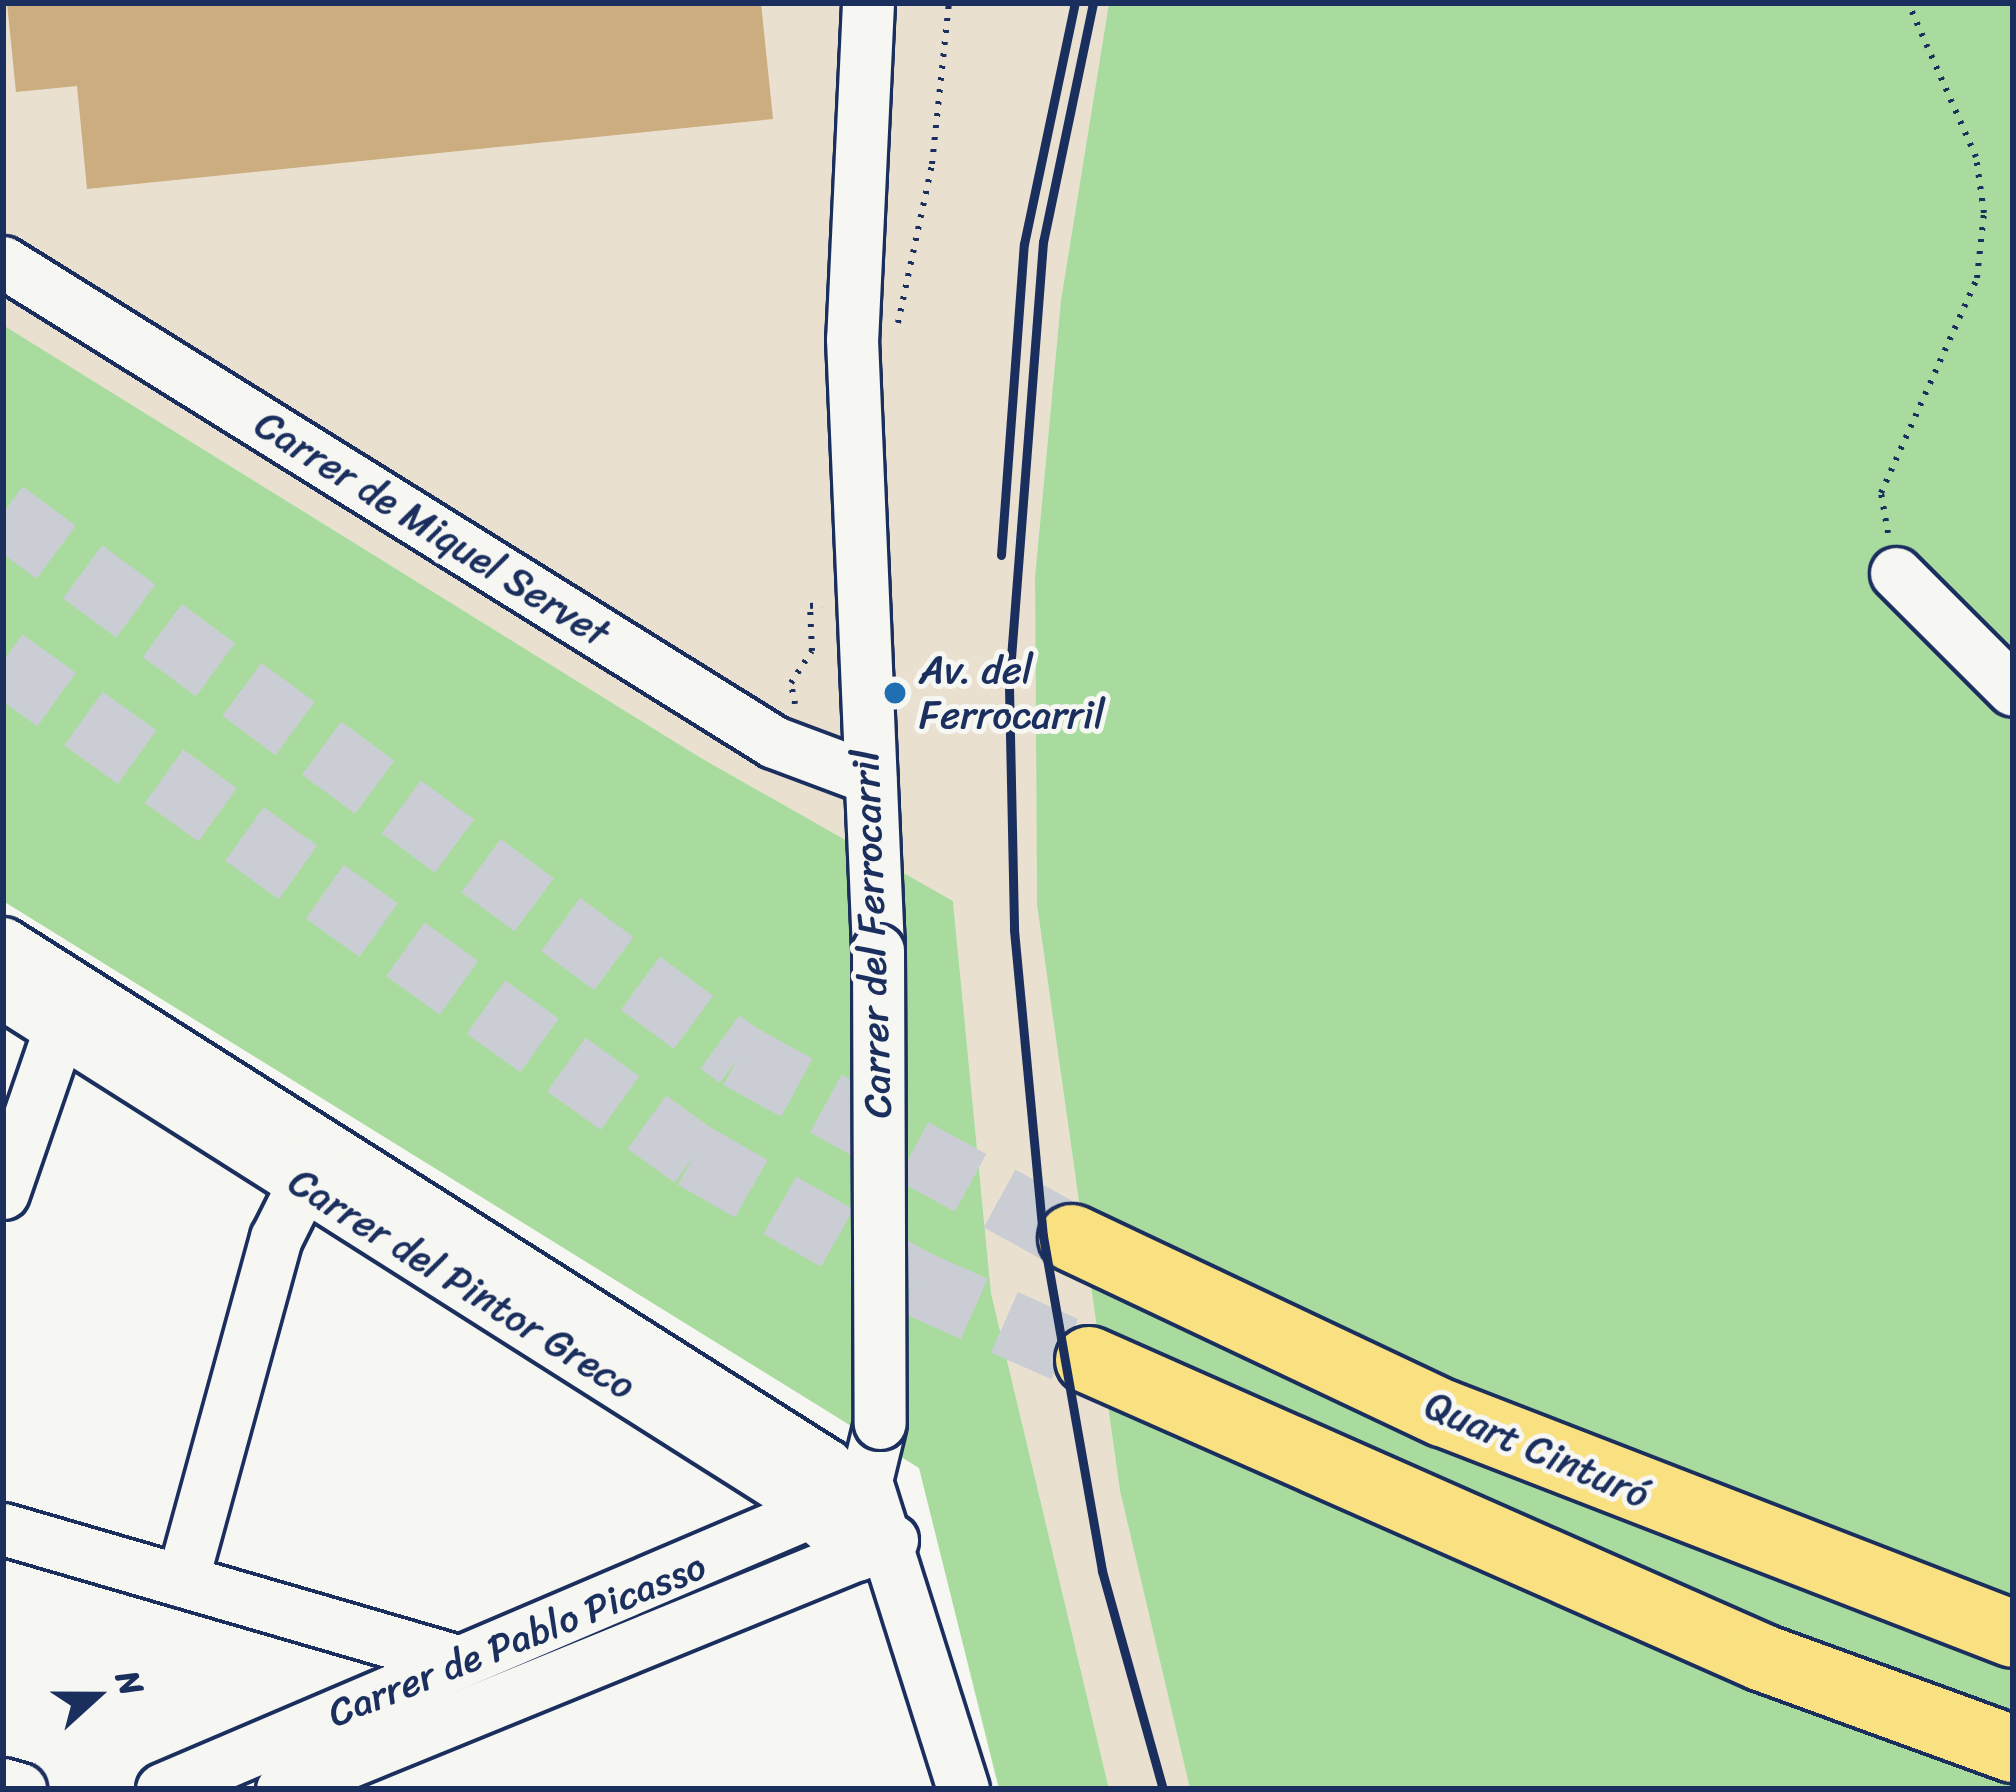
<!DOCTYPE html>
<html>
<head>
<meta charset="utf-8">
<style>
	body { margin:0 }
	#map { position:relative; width:2016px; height:1792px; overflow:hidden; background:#f6f6f2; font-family:Sriracha,sans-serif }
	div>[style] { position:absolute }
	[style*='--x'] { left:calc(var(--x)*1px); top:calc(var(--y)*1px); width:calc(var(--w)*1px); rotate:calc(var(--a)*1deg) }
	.built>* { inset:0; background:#e9e0d0 }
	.green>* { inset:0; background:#a8db9d }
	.building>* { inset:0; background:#ccad80 }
	.highway-tunnel>* { height:66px; margin-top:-33px; transform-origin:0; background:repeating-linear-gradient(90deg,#caced4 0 66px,transparent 0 99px) }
	.path>* { height:6px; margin-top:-3px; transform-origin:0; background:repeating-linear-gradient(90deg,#1b2f5e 0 3px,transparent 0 12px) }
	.roads { filter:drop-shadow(3px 0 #1b2f5e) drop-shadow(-3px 0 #1b2f5e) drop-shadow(0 3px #1b2f5e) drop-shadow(0 -3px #1b2f5e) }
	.minor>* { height:51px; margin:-25.5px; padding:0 25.5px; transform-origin:25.5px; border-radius:25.5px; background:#f6f6f2 }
	.highway>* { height:66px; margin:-33px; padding:0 33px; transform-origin:33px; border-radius:33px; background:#f9e181 }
	.rail>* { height:9px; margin:-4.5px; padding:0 4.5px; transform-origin:4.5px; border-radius:4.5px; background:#1b2f5e }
	.bridges { filter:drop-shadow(3px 0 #1b2f5e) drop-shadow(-3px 0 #1b2f5e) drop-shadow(0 3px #1b2f5e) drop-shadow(0 -3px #1b2f5e) }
	.minor-bridge>* { height:51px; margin:-25.5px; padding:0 25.5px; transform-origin:25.5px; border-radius:25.5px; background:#f6f6f2 }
	.dots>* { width:33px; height:33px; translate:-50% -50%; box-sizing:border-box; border:6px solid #f6f6f2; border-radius:50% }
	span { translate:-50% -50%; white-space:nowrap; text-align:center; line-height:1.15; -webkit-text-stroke:10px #f6f6f2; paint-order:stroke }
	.street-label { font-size:39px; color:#1b2f5e }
	.poi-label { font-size:39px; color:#1b2f5e }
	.left { translate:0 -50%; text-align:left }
	.frame { position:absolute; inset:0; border:6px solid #1b2f5e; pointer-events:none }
	.north { position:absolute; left:36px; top:1636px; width:120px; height:120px; -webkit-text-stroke:9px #f6f6f2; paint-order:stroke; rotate:69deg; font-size:33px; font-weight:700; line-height:48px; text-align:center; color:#1b2f5e }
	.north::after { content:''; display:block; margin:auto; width:42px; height:54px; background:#1b2f5e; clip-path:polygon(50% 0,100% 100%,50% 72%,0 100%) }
</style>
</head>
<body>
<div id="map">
	<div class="built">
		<div style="clip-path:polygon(3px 3px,1109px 3px,1061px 300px,1035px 577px,1037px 905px,1120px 1491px,1190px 1789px,1109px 1789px,991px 1293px,953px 901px,701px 758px,3px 325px)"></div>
	</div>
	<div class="green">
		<div style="clip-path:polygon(1109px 3px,2013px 3px,2013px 1789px,1190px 1789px,1120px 1491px,1037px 905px,1035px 577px,1061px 300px)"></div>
		<div style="clip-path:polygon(3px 325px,701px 758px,953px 901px,991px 1293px,1109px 1789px,999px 1789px,919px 1468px,3px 901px)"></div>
	</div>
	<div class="building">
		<div style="clip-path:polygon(7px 3px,761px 3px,773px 119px,87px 189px,77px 86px,16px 92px)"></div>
	</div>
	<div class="highway-tunnel">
		<div style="--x:3;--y:513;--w:915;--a:36.42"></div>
		<div style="--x:739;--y:1056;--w:379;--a:28.7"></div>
		<div style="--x:3;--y:661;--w:850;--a:35.62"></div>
		<div style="--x:694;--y:1156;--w:254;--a:29.8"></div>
		<div style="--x:914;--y:1282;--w:192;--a:24"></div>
	</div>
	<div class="path">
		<div style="--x:898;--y:323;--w:163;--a:-77.9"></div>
		<div style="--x:932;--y:164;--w:162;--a:-84"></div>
		<div style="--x:1888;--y:533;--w:41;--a:-99.9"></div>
		<div style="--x:1881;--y:493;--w:235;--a:-65.9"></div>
		<div style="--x:1977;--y:278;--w:65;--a:-83.9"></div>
		<div style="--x:1984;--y:213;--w:57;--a:-98.1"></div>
		<div style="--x:1976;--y:157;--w:168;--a:-113.8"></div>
		<div style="--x:795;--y:704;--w:21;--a:-101"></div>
		<div style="--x:791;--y:683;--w:38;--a:-57"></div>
		<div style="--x:812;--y:651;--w:45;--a:-92.5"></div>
		<div style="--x:810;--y:606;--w:12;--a:-5"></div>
	</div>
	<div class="roads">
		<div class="minor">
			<div style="--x:868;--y:3;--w:336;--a:92.7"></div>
			<div style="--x:852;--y:339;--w:612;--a:87.56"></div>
			<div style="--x:3;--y:262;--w:908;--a:31.91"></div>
			<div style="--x:774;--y:742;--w:103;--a:20.6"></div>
			<div style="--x:1896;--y:573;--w:165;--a:45"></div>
			<div style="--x:3;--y:943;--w:975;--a:32.35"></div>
			<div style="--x:827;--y:1465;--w:38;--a:47"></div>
			<div style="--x:3;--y:993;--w:926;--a:32.39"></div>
			<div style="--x:785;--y:1489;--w:98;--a:42.1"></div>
			<div style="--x:3;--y:1193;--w:208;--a:-71"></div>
			<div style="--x:880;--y:1423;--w:60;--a:103.6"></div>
			<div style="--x:866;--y:1481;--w:323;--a:72.5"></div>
			<div style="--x:3;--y:1529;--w:474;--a:16.2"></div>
			<div style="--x:182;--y:1581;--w:356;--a:-74.7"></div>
			<div style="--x:276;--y:1238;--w:92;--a:-63.4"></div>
			<div style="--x:3;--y:1784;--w:18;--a:16"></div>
			<div style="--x:162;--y:1789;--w:738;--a:-23.13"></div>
			<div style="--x:282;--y:1789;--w:659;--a:-22.21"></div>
		</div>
		<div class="highway">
			<div style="--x:1072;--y:1238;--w:410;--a:25.3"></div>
			<div style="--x:1443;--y:1413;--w:611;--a:21.19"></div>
			<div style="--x:1089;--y:1360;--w:737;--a:23.85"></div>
			<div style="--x:1763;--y:1658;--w:266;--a:20"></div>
		</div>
	</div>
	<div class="rail">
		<div style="--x:1093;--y:3;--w:244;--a:101.8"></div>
		<div style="--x:1043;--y:242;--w:446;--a:94.4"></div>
		<div style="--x:1009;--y:687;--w:243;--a:88.8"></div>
		<div style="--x:1014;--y:930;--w:307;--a:84.6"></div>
		<div style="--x:1043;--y:1236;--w:340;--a:80"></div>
		<div style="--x:1102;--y:1571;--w:226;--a:74.4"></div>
		<div style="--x:1001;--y:555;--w:312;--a:-85.8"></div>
		<div style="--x:1024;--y:244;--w:246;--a:-78.1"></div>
	</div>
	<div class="bridges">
		<div class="minor-bridge">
			<div style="--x:878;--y:950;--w:473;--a:89.8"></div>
		</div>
	</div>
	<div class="dots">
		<div style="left:895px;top:693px;background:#1f6fb2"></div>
	</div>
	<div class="street-label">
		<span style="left:432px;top:529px;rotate:32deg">Carrer de Miquel Servet</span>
		<span style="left:872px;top:934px;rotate:-92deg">Carrer del Ferrocarril</span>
		<span style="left:462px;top:1284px;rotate:32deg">Carrer del Pintor Greco</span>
		<span style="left:1537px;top:1450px;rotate:23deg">Quart Cinturó</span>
		<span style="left:517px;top:1640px;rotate:-22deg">Carrer de Pablo Picasso</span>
	</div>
	<div class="poi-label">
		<span class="left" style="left:919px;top:693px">Av. del<br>Ferrocarril</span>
	</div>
	<div class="frame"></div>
	<div class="north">N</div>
</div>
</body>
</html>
